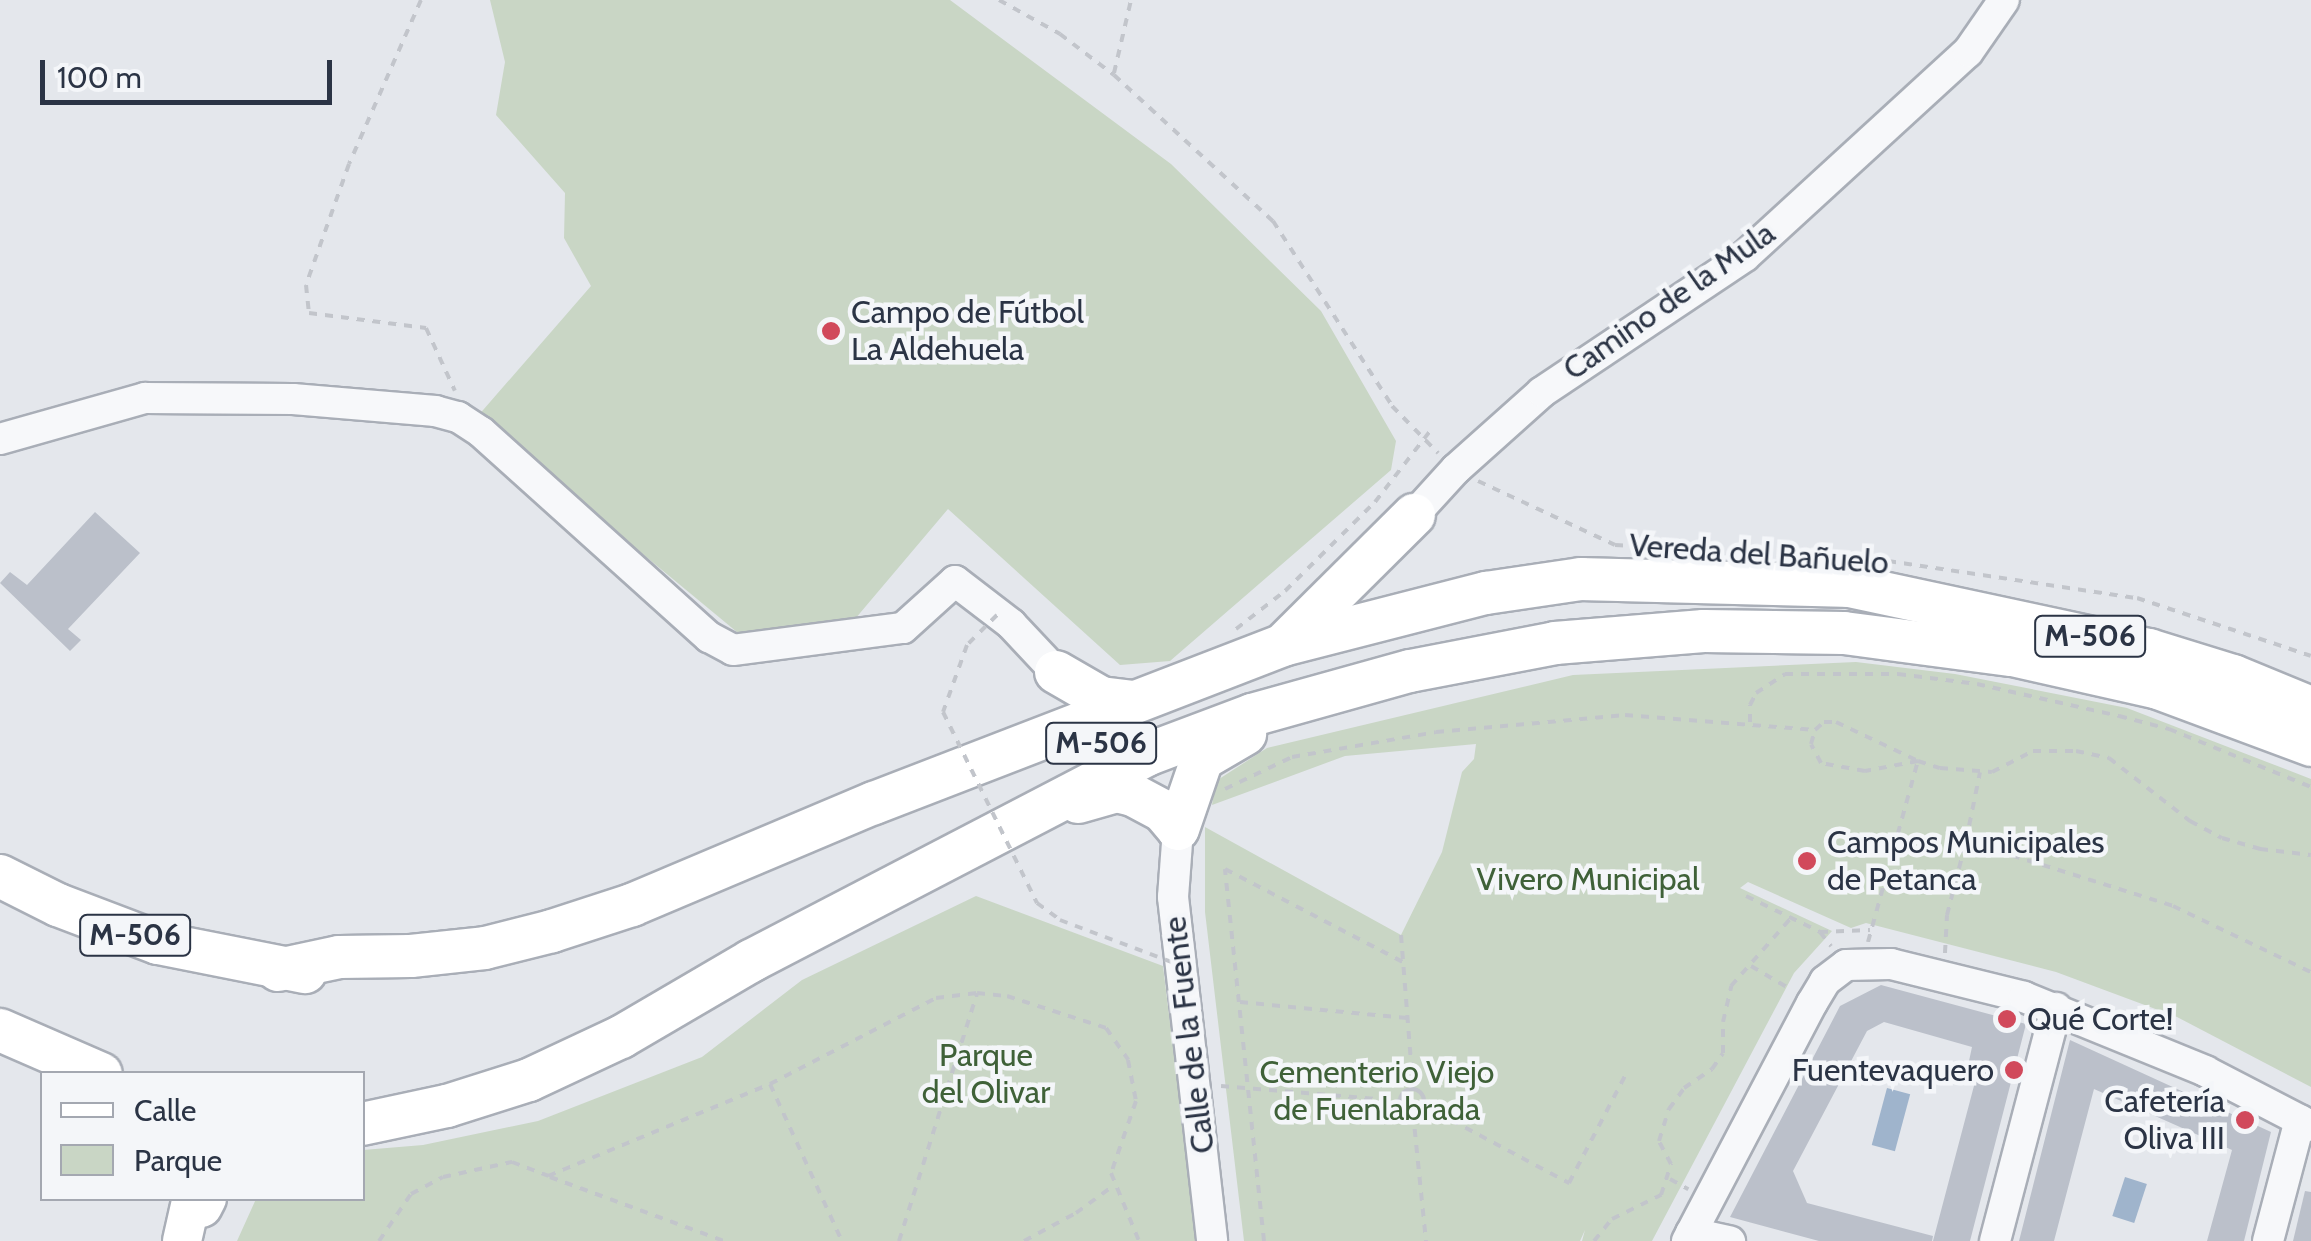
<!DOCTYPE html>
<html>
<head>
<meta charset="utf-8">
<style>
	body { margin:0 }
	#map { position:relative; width:2311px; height:1241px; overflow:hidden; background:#e4e7ec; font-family:Cabin,sans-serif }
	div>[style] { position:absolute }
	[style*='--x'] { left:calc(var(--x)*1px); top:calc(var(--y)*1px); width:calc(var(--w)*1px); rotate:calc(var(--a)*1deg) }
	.green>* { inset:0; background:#c9d6c5 }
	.water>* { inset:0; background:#9fb4cc; transform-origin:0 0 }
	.building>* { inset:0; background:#bbc0ca }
	.path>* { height:4px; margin-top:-2px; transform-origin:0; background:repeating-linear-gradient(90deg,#c2c5cb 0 8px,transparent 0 16px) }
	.path>.ring { margin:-2px; padding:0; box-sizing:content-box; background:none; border:4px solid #c2c5cb; border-radius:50% }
	.roads { filter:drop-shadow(2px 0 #a9aeb7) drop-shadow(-2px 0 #a9aeb7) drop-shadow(0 2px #a9aeb7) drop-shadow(0 -2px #a9aeb7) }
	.minor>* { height:30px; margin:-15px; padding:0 15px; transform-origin:15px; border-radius:15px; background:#f7f8fa }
	.major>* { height:38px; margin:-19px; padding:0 19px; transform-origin:19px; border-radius:19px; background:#fff }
	.highway>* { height:42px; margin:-21px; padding:0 21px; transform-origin:21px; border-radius:21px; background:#fff }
	.path-bridge>* { height:4px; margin-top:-2px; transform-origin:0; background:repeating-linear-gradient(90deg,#c2c5cb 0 8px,transparent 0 16px) }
	.dots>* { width:28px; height:28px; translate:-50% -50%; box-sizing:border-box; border:5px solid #f4f6f9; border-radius:50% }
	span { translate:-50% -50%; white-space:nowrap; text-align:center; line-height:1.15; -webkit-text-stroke:9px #f4f6f9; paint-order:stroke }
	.shield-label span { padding:2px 8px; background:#f4f6f9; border:2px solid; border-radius:8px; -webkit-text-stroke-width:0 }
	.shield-label { font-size:30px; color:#2b3445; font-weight:700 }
	.street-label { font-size:32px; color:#2b3445 }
	.poi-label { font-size:32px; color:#2b3445 }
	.left { translate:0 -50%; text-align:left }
	.right { translate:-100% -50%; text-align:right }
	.park-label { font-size:32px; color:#3f6138 }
	.legend { position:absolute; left:40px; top:1071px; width:325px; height:130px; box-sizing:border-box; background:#f4f6f9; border:2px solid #a4a8b1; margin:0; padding:12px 18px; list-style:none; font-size:30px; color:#2b3445 }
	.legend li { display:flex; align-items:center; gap:20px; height:50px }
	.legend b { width:50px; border:2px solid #a4a8b1 }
	.scale { position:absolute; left:40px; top:60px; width:292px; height:45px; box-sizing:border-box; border:5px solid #2b3445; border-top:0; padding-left:12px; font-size:30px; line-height:35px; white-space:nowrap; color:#2b3445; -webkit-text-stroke:8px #f4f6f9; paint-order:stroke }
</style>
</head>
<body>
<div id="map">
	<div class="green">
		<div style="clip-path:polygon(490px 0,950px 0,1171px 164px,1321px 311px,1396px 441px,1391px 470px,1170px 661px,1120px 665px,948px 509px,855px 619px,743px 637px,477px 417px,591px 286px,564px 238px,565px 193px,496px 115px,505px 62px)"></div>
		<div style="clip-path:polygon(1856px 662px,1955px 674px,2127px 708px,2311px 779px,2311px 1087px,2177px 1017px,2056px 972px,1866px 923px,1851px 928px,1748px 882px,1740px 888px,1832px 931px,1794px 973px,1652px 1241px,1582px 1241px,1585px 1230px,1580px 1241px,1244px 1241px,1205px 912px,1205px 827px,1401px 935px,1442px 852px,1462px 772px,1474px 759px,1476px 744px,1345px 756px,1212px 805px,1216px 781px,1267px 748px,1573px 675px)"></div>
		<div style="clip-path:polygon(976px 896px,1163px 966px,1197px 1241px,237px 1241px,256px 1199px,362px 1198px,363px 1150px,423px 1145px,538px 1121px,702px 1057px,802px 980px)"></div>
	</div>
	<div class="water">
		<div style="left:1887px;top:1088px;width:24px;height:59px;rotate:15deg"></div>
		<div style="left:2125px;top:1177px;width:23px;height:41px;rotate:18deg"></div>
	</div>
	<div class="building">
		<div style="clip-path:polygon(95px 512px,140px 553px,68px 629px,81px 640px,70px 651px,0 583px,10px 572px,27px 585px)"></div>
		<div style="clip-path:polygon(1881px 985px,2026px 1024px,1970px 1241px,1933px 1241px,1975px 1082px,1977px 1071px,1969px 1061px,1972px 1047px,1884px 1022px,1867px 1031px,1793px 1171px,1807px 1203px,1933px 1236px,1932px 1241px,1819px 1241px,1730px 1217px,1840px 1006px)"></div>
		<div style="clip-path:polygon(2070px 1040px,2271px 1132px,2244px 1241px,2207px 1241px,2232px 1150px,2094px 1089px,2054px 1241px,2019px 1241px)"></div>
		<div style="clip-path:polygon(2305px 1191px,2311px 1192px,2311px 1241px,2293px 1241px)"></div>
	</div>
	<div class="path">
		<div style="--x:421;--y:0;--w:179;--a:113.7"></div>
		<div style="--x:349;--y:164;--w:128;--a:109.6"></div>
		<div style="--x:306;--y:285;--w:28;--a:84"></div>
		<div style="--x:309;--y:313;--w:118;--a:7.3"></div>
		<div style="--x:426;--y:328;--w:69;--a:65.3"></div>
		<div style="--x:999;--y:0;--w:70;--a:29.1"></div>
		<div style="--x:1060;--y:34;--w:68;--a:37.2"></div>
		<div style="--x:1114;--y:75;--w:216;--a:42.6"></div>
		<div style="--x:1273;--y:221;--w:220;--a:57.2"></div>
		<div style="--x:1392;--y:406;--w:66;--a:45.6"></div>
		<div style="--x:1114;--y:73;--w:75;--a:-76.9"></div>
		<div style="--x:1478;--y:481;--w:151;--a:25"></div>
		<div style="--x:1615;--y:545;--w:74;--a:3.1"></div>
		<div style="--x:1888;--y:561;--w:252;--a:8.5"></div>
		<div style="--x:2137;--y:598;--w:183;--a:18.4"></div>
		<div style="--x:1236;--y:629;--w:62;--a:-37.8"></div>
		<div style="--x:1285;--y:591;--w:127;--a:-44.7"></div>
		<div style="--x:1375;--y:502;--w:90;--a:-52.2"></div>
		<div style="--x:1750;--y:722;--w:17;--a:-90"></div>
		<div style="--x:1750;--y:705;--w:13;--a:-63"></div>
		<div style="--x:1756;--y:693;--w:35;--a:-33"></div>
		<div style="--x:1785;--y:674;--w:113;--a:0"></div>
		<div style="--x:1898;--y:674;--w:80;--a:7.2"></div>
		<div style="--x:1977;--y:684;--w:146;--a:12.7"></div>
		<div style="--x:2119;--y:716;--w:52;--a:14.6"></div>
		<div style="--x:2169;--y:729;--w:153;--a:22.2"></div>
		<div style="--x:1824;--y:722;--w:12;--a:0"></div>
		<div style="--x:1836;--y:722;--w:91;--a:25.4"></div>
		<div style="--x:1918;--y:761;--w:54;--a:169.3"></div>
		<div style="--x:1865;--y:771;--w:45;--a:-169.7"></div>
		<div style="--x:1821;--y:763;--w:21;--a:-118"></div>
		<div style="--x:1811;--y:744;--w:15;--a:-74"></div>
		<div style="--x:1815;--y:730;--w:12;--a:-42"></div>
		<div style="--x:1225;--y:789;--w:74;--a:-25.5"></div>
		<div style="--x:1292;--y:757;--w:146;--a:-9.8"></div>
		<div style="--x:1436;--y:732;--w:190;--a:-5.1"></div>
		<div style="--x:1625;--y:715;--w:191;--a:4.5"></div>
		<div style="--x:1966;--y:841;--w:70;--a:-78.5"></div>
		<div style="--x:1746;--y:896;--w:82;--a:25.9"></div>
		<div style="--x:1820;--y:932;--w:18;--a:52"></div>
		<div style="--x:1820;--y:932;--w:50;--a:-2.3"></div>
		<div style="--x:1401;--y:935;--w:154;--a:85.5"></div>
		<div style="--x:1868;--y:942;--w:188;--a:-74.6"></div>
		<div style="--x:1918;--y:761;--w:23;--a:18"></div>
		<div style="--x:1940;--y:768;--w:52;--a:4.4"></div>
		<div style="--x:1992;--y:772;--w:46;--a:-27.1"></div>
		<div style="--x:2033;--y:751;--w:43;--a:0"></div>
		<div style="--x:2076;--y:751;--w:34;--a:12"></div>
		<div style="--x:2109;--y:758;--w:103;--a:37.9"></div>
		<div style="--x:2190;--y:821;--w:36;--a:28"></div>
		<div style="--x:2222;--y:838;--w:40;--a:16"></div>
		<div style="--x:2260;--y:849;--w:51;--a:6.7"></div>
		<div style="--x:1945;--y:953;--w:38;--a:-87"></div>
		<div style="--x:1947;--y:915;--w:76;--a:-75.6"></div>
		<div style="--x:1966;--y:841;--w:217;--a:17.4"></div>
		<div style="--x:2173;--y:906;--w:153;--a:25.6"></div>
		<div style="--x:1751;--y:966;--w:45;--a:30.5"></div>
		<div style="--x:1240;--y:1002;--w:168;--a:5.5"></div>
		<div style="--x:770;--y:1084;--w:173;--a:65.4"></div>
		<div style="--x:1221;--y:1086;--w:180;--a:4.8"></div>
		<div class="ring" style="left:1400px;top:1089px;width:20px;height:20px"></div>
		<div style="--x:1423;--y:1105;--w:166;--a:28.1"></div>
		<div style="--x:1569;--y:1183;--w:125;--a:-62.4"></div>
		<div style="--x:1413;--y:1113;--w:129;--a:84.2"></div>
		<div style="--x:550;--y:1177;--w:185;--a:20.2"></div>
		<div style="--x:1670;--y:1179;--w:21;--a:29"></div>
		<div style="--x:379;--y:1241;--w:57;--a:-55.8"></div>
		<div style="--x:411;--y:1194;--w:36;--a:-28"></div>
		<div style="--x:443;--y:1177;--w:71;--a:-12.3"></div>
		<div style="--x:512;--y:1162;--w:39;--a:21"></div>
		<div style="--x:548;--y:1176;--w:240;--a:-22.5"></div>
		<div style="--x:770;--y:1084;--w:187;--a:-27.4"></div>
		<div style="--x:936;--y:998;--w:41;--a:-7"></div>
		<div style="--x:977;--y:993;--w:30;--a:6"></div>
		<div style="--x:1007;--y:996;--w:104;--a:17.9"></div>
		<div style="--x:1106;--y:1028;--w:39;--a:55"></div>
		<div style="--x:1128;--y:1060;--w:42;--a:79"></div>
		<div style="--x:1136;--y:1101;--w:76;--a:109.1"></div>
		<div style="--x:1111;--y:1173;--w:74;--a:67.6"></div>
		<div style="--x:899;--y:1241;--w:260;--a:-72.5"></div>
		<div style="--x:1024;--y:1241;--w:59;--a:-28.3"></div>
		<div style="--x:1076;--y:1213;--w:46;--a:-36.1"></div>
		<div style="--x:1264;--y:1241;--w:374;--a:-96"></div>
		<div style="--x:1225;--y:869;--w:201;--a:27.6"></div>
		<div style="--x:1594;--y:1241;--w:28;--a:-51"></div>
		<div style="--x:1612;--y:1219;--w:55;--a:-26.1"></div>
		<div style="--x:1661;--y:1195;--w:33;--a:-72"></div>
		<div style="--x:1671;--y:1164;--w:26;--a:-118"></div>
		<div style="--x:1659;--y:1141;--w:34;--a:-73"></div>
		<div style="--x:1669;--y:1109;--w:26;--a:-54"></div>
		<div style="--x:1684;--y:1088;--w:34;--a:-34"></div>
		<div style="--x:1712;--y:1069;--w:19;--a:-55"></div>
		<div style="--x:1723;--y:1053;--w:31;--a:-90"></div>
		<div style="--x:1723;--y:1022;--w:37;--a:-77"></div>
		<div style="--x:1731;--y:986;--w:91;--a:-48.6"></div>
	</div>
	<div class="roads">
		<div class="minor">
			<div style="--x:0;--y:439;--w:151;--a:-15.8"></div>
			<div style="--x:145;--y:398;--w:148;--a:0.4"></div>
			<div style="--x:293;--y:399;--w:143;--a:4.8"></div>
			<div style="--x:435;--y:411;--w:24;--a:15"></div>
			<div style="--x:458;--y:417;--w:27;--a:33"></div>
			<div style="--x:481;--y:432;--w:307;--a:42"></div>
			<div style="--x:709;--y:637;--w:27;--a:28"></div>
			<div style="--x:733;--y:650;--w:171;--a:-7.4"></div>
			<div style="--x:903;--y:628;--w:70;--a:-42.1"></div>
			<div style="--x:955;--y:581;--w:71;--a:37.5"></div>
			<div style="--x:1011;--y:624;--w:66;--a:46.8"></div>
			<div style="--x:1414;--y:515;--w:62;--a:-47.6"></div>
			<div style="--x:1456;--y:469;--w:115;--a:-41.8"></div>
			<div style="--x:1542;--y:392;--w:244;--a:-33.8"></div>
			<div style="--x:1745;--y:256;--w:302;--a:-42.5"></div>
			<div style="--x:1968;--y:52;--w:63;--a:-55.3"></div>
			<div style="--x:1178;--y:829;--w:68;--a:94.2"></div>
			<div style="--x:1173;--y:897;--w:346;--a:83.5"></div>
			<div style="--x:1691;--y:1233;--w:40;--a:12"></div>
			<div style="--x:1687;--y:1241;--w:269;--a:-62.3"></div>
			<div style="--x:1812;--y:1003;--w:26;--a:-59"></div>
			<div style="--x:1825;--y:981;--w:26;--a:-37"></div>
			<div style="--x:1846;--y:965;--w:45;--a:-1.3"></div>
			<div style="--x:1891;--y:964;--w:137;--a:13.9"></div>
			<div style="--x:2024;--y:997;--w:196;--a:22.2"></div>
			<div style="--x:2205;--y:1071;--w:119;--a:27.4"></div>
			<div style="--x:1995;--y:1241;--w:241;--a:-75.3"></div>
			<div style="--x:2268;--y:1241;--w:125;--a:-75.2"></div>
		</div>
		<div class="major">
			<div style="--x:182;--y:1241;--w:41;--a:-77.3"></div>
		</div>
		<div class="highway">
			<div style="--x:1287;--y:641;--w:179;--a:-44.8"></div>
			<div style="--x:1056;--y:672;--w:52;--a:30"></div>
			<div style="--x:1101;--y:698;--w:33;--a:7"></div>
			<div style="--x:1078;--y:802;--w:41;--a:-15.8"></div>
			<div style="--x:1117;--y:791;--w:16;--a:14"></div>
			<div style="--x:1133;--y:795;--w:34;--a:28"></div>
			<div style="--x:1163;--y:811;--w:23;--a:50"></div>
			<div style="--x:1178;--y:829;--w:74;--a:-71.1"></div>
			<div style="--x:1202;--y:759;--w:50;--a:-30.2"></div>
			<div style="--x:0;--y:876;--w:65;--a:26.6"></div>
			<div style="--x:58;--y:905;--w:107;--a:20.8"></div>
			<div style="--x:158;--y:943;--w:150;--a:11.2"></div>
			<div style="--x:278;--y:970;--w:62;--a:-12"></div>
			<div style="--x:339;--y:957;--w:72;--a:-0.8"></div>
			<div style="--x:411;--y:956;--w:74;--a:-6.2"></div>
			<div style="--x:485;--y:948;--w:69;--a:-14.2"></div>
			<div style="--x:552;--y:931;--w:84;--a:-18"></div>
			<div style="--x:632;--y:905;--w:263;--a:-22.9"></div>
			<div style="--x:874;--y:803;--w:438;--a:-21.1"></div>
			<div style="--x:1283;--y:645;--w:210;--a:-14.4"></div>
			<div style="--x:1486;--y:593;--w:96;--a:-8.4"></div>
			<div style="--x:1581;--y:579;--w:269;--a:1.5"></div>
			<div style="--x:1850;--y:586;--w:306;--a:12.1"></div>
			<div style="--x:2149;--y:650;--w:88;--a:17.2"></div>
			<div style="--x:2233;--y:676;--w:84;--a:22.3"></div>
			<div style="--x:0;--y:1030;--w:110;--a:23.5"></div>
			<div style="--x:362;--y:1124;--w:87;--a:-12"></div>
			<div style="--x:447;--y:1106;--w:86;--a:-17.6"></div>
			<div style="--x:529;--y:1080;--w:102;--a:-25.1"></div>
			<div style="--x:621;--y:1037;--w:151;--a:-30.3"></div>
			<div style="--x:751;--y:961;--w:445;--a:-27.5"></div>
			<div style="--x:1146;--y:755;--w:113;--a:-20.7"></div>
			<div style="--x:1252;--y:715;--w:164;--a:-15.6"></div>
			<div style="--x:1410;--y:671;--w:148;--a:-10.9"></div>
			<div style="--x:1555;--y:643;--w:149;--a:-4.6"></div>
			<div style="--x:1704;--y:631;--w:140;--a:0.8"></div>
			<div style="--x:1844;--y:633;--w:169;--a:7.5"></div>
			<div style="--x:2012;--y:655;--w:150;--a:12.7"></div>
			<div style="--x:2158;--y:688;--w:163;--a:20.4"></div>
			<div style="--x:201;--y:1206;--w:9;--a:-63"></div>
		</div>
	</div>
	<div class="path-bridge">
		<div style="--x:997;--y:615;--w:42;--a:135"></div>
		<div style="--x:967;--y:645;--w:71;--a:109.7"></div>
		<div style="--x:943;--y:712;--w:213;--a:63.8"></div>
		<div style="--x:1037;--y:903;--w:29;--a:36"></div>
		<div style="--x:1060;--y:920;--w:128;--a:20.6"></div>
	</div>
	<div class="dots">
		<div style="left:831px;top:331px;background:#d1495b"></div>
		<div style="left:1807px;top:861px;background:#d1495b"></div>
		<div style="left:2007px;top:1019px;background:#d1495b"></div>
		<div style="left:2014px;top:1070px;background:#d1495b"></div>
		<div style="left:2245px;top:1120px;background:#d1495b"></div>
	</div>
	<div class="shield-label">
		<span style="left:2090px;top:636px">M-506</span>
		<span style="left:1101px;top:743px">M-506</span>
		<span style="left:135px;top:935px">M-506</span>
	</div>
	<div class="street-label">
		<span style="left:1669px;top:301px;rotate:-35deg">Camino de la Mula</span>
		<span style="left:1759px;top:554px;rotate:4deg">Vereda del Bañuelo</span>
		<span style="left:1189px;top:1035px;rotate:-97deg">Calle de la Fuente</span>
	</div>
	<div class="poi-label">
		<span class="left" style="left:851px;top:331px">Campo de Fútbol<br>La Aldehuela</span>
		<span class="left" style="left:1827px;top:861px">Campos Municipales<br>de Petanca</span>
		<span class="left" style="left:2027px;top:1019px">Qué Corte!</span>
		<span class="right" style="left:1994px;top:1070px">Fuentevaquero</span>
		<span class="right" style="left:2225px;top:1120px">Cafetería<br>Oliva III</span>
	</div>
	<div class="park-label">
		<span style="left:1588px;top:879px">Vivero Municipal</span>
		<span style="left:986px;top:1074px">Parque<br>del Olivar</span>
		<span style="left:1377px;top:1091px">Cementerio Viejo<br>de Fuenlabrada</span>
	</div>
	<ul class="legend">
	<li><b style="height:12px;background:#fff"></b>Calle</li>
	<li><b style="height:28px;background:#c9d6c5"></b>Parque</li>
	</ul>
	<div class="scale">100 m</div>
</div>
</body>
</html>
